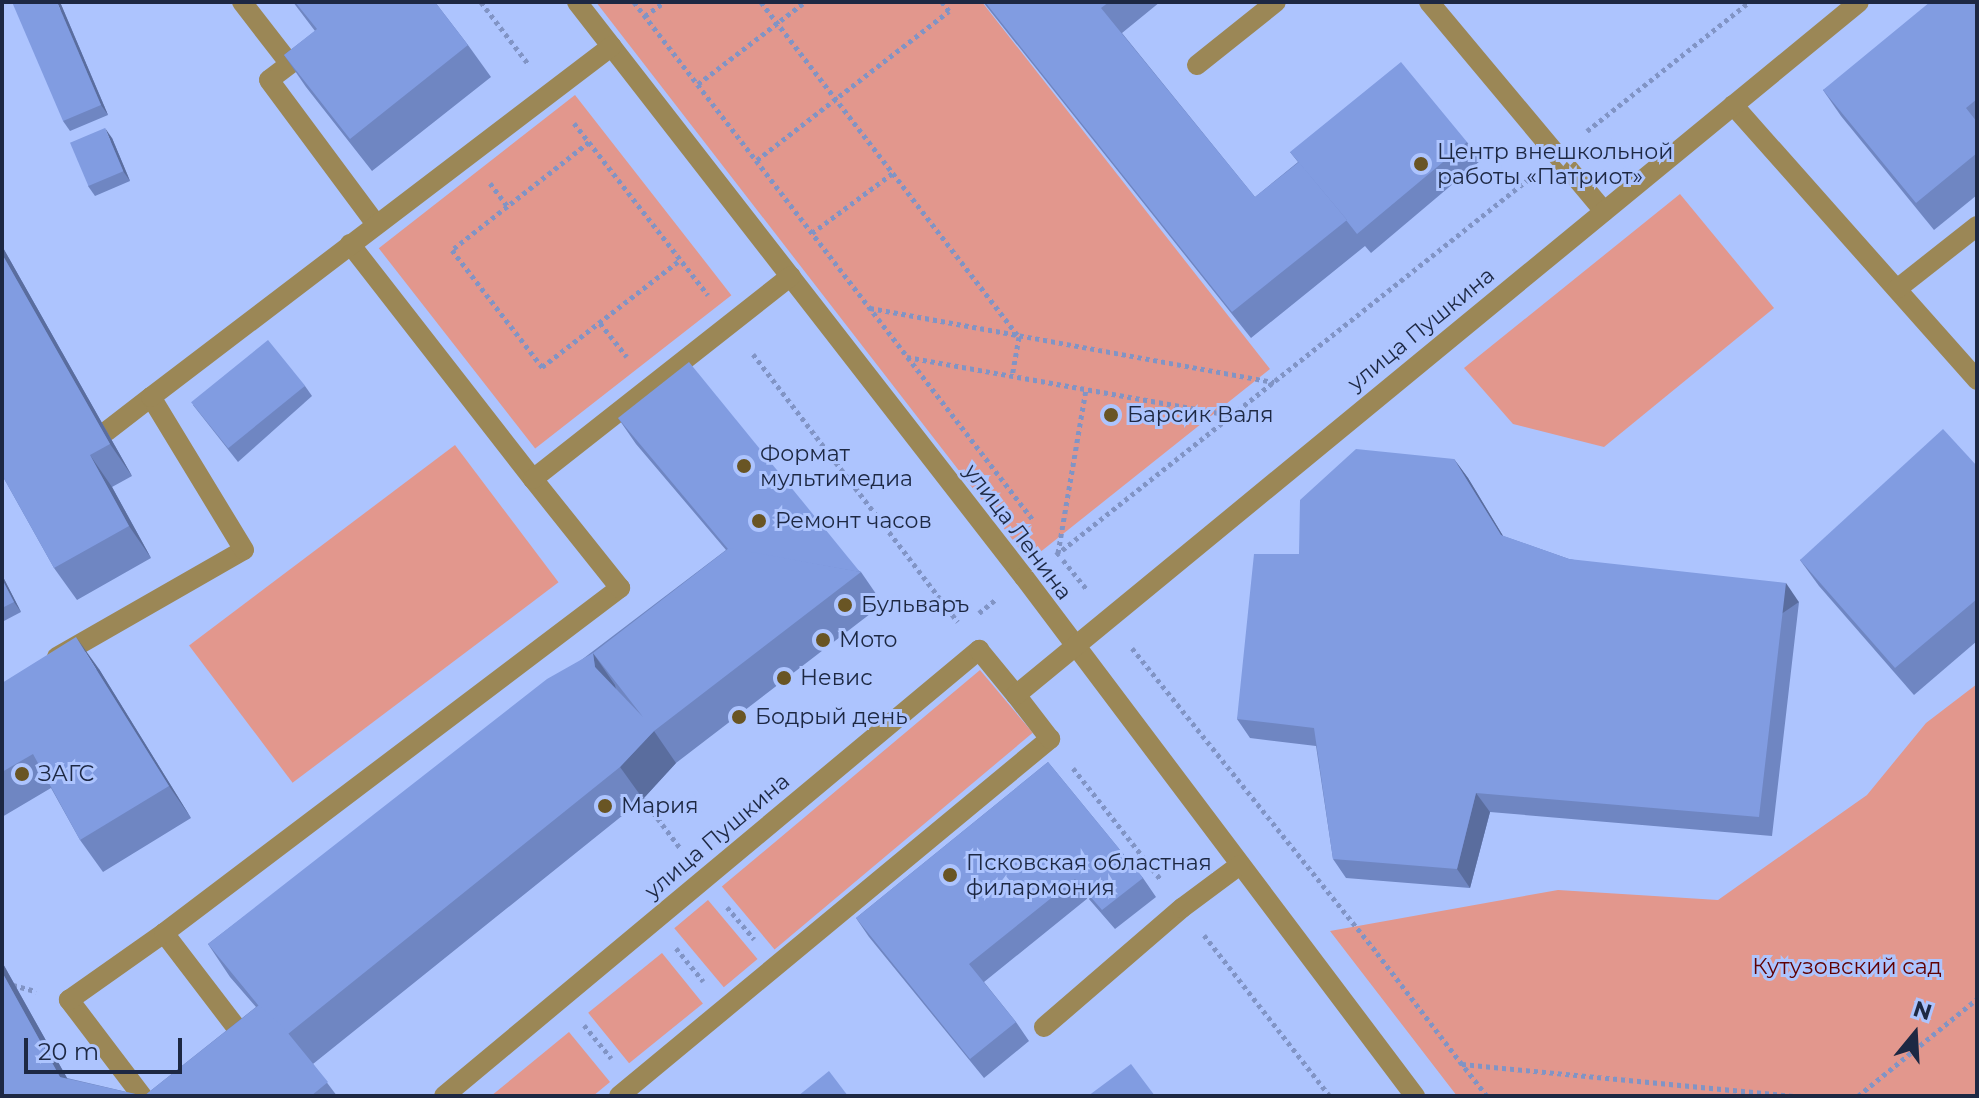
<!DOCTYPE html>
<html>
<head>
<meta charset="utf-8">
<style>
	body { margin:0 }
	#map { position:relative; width:1979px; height:1098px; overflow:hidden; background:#adc4fe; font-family:Montserrat,sans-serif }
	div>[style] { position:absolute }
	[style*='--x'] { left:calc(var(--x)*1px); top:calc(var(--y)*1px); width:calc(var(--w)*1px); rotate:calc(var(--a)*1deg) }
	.green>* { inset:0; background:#e2978d; transform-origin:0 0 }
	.path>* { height:5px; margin-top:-2.5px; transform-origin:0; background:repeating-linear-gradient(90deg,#8194c5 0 4px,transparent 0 8px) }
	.minor>* { height:20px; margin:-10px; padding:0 10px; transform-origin:10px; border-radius:10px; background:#9b8756 }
	.wall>* { inset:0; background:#6f86c2 }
	.shaded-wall>* { inset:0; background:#5a6d9e; transform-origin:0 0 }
	.building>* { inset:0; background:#819ce1; transform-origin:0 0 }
	.dots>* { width:22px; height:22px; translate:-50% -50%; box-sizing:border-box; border:4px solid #adc4fe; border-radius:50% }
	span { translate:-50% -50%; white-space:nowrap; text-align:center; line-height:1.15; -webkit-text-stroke:6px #adc4fe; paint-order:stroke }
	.poi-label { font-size:22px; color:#1d2843 }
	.left { translate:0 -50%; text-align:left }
	.street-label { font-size:22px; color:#1d2843 }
	.park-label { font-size:22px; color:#600002 }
	.frame { position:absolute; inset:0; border:4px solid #1d2843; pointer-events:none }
	.north { position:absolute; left:1875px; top:994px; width:80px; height:80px; -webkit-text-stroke:6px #adc4fe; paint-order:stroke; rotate:18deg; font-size:22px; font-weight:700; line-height:32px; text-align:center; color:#1d2843 }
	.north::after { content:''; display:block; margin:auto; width:28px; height:36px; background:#1d2843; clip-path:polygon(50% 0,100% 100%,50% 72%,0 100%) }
	.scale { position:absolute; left:24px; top:1038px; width:158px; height:36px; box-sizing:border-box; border:4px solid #1d2843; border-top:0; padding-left:10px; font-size:24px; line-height:28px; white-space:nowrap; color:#1d2843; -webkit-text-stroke:6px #adc4fe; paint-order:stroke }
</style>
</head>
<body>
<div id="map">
	<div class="green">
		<div style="clip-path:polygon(596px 2px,982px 2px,1270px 369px,1029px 561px)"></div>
		<div style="left:575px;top:95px;width:254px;height:249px;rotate:52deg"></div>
		<div style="clip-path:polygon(1680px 194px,1774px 308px,1604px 447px,1513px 424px,1464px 368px)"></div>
		<div style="left:455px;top:445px;width:172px;height:333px;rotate:53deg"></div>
		<div style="left:980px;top:670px;width:82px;height:337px;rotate:50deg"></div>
		<div style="clip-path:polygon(1977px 684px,1977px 1096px,1457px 1096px,1330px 931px,1558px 890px,1718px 900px,1867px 795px,1926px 723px)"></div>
		<div style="left:708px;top:900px;width:77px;height:44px;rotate:50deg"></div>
		<div style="left:662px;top:953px;width:65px;height:95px;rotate:51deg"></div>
		<div style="clip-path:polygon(569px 1032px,610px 1082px,593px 1096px,491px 1096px)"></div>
	</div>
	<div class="path">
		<div style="--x:481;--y:2;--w:79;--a:52.7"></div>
		<div style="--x:634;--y:2;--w:654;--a:52.39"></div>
		<div style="--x:761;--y:2;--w:423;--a:52.4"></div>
		<div style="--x:1019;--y:337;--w:40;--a:100"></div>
		<div style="--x:645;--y:16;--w:24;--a:-36"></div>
		<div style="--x:698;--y:84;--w:135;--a:-37.5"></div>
		<div style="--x:574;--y:123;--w:218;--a:52.1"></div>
		<div style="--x:1587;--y:131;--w:207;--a:-38.5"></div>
		<div style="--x:589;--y:142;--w:174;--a:141.8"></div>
		<div style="--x:452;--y:250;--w:148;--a:52.4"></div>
		<div style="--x:542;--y:367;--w:175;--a:-37.8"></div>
		<div style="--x:757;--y:160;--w:243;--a:-37.8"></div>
		<div style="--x:949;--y:11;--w:11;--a:-128"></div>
		<div style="--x:490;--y:183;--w:30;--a:53"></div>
		<div style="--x:812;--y:233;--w:102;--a:-36.6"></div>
		<div style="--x:870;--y:308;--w:411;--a:10.4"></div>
		<div style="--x:600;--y:323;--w:43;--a:51.5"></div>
		<div style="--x:753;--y:354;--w:337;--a:52.6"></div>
		<div style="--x:907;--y:357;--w:328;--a:10.2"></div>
		<div style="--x:1058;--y:553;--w:165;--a:-80.3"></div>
		<div style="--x:1056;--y:555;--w:606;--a:-38.5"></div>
		<div style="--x:1063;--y:560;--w:38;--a:51"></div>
		<div style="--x:979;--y:613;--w:22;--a:-39"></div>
		<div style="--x:1132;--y:648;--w:391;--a:51.2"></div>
		<div style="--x:1377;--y:953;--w:140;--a:52.6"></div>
		<div style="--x:1073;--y:768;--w:142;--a:51.8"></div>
		<div style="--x:643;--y:799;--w:63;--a:52.8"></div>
		<div style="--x:727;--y:907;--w:42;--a:49.8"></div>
		<div style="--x:1204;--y:935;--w:204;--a:52"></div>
		<div style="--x:676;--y:948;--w:43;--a:50.7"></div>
		<div style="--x:13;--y:985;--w:24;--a:15"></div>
		<div style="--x:584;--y:1025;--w:43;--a:50.7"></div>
		<div style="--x:1487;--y:1096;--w:41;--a:-128"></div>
		<div style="--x:1462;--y:1064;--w:334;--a:5.5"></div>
		<div style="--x:1858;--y:1096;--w:154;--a:-39.2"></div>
	</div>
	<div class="minor">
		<div style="--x:242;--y:2;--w:78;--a:52.3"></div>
		<div style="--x:290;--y:64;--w:26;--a:143"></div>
		<div style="--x:269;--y:80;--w:179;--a:53.4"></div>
		<div style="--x:577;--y:2;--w:728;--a:52.14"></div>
		<div style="--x:1024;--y:577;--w:650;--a:53.01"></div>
		<div style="--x:1429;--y:2;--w:273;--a:50.1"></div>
		<div style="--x:1197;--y:65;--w:101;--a:-38.6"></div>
		<div style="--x:1733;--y:105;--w:368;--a:48.4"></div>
		<div style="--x:350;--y:244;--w:298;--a:52.1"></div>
		<div style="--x:1897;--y:289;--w:102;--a:-38.2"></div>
		<div style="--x:107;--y:431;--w:56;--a:-37.7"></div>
		<div style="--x:57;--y:657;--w:215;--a:-29.8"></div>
		<div style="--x:244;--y:550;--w:179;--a:-121.3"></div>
		<div style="--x:151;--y:397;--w:579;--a:-37.29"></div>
		<div style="--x:164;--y:933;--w:128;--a:52.6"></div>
		<div style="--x:242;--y:1035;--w:11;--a:142"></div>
		<div style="--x:1044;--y:1027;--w:182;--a:-40.8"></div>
		<div style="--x:1182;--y:908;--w:72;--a:-36.6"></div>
		<div style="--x:142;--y:1096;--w:121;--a:-127.2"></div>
		<div style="--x:69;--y:1000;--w:116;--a:-35.2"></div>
		<div style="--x:164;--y:933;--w:572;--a:-37.11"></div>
		<div style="--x:620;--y:588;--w:139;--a:-128.6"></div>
		<div style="--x:533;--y:479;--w:328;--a:-38.2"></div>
		<div style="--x:444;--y:1096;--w:697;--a:-39.82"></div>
		<div style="--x:979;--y:650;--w:58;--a:50.6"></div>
		<div style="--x:619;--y:1096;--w:560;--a:-39.64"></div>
		<div style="--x:1050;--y:739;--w:56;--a:-127.7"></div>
		<div style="--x:1016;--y:695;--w:1091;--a:-39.42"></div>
	</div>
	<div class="wall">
		<div style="clip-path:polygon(60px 2px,108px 115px,70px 131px,63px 121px)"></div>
		<div style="clip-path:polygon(293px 2px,435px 2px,468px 45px,491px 77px,372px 171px,306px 87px,284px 55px,315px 31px)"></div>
		<div style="clip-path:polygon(983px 2px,1160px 2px,1122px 33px,1255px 197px,1298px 162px,1290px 152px,1467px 142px,1480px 161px,1371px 253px,1365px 246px,1251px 338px)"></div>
		<div style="clip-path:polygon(1977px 2px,1977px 195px,1934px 230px,1841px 116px,1823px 90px)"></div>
		<div style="clip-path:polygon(112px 138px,130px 181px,95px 196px,88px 186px)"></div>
		<div style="clip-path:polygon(2px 246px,132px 476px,112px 487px,151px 558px,77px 600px,54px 568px,2px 475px)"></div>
		<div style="clip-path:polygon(305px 386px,312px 396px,238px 462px,193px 405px)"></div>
		<div style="clip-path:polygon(618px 418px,861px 572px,883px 604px,676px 763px,643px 799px,313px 1064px,337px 1096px,2px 1096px,2px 962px,67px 1078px,144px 1096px,256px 1007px,230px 977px,208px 944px,726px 550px,636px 444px)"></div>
		<div style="clip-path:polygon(1454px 459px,1468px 478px,1503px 536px,1569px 559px,1799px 602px,1772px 836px,1490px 812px,1470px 888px,1346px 878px,1333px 859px,1316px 746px,1250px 738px,1237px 719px,1299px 554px)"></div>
		<div style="clip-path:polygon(1977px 466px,1977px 641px,1914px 695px,1819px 586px,1800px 560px)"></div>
		<div style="clip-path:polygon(2px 575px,21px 612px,2px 622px)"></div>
		<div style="clip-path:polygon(99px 669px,191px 818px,103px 872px,80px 840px,51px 788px,2px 817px,2px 683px)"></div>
		<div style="clip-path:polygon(1048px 762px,1143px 878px,1156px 897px,1115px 929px,1088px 898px,984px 982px,1016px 1022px,1029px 1041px,984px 1078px,869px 937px,856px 918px)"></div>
	</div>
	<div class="shaded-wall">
		<div style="clip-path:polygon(57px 2px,60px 2px,108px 115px,101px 105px)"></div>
		<div style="clip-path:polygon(105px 128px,112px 138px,130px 181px,123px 171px)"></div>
		<div style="clip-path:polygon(2px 246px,132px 476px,110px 444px,2px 254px)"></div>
		<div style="clip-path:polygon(90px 455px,112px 487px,151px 558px,129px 526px)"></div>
		<div style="clip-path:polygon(1454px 459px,1468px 478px,1514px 554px,1501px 535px)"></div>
		<div style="clip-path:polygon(2px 575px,21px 612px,14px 602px,2px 579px)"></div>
		<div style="left:1786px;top:583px;width:23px;height:236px;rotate:56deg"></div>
		<div style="clip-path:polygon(76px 637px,99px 669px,191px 818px,169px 786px)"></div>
		<div style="clip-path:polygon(593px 653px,615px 685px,618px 699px,595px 667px)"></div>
		<div style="clip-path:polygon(654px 731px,676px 763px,643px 799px,620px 767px)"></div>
		<div style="clip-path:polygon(1476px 793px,1490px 812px,1470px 888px,1457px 869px)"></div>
		<div style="clip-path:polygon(2px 962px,77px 1096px,60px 1077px,2px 972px)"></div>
	</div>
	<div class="building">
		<div style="clip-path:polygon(12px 2px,57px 2px,101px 105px,63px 121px)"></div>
		<div style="clip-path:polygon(295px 2px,435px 2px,468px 45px,350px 139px,284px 55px,317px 29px)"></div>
		<div style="clip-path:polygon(985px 2px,1109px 2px,1101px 8px,1255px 197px,1299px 162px,1347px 220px,1232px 312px)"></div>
		<div style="clip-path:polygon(1930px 2px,1977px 2px,1977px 99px,1966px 108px,1977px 122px,1977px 153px,1916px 203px,1823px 90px)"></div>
		<div style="clip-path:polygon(1401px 62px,1467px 142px,1357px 234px,1346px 220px,1347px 220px,1290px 152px)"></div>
		<div style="left:105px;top:128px;width:47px;height:38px;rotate:67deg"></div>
		<div style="clip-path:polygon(2px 254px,110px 444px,90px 455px,129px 526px,54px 568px,2px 475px)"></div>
		<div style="left:268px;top:340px;width:59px;height:99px;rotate:51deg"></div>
		<div style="clip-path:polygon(689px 362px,860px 572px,728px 549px,618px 418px)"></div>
		<div style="clip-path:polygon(1943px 429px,1977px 466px,1977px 599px,1895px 668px,1800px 560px)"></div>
		<div style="clip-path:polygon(1356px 449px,1454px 459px,1501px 535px,1569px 559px,1786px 583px,1759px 817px,1476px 793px,1457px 869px,1333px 859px,1314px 728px,1237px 719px,1254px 554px,1299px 554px,1300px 500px)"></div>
		<div style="clip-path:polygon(evenodd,729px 548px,861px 572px,654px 731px,620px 767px,288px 1034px,258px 1005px,208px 944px,547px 679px,593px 653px,729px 548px,593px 653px,643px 717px,595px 667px,593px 653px)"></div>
		<div style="clip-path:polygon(2px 579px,14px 602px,2px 608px)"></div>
		<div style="clip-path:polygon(76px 637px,169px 786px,80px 840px,33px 754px,2px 772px,2px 683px)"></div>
		<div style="clip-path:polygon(1048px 762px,1143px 878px,1102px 910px,1075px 879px,969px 964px,1016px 1022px,970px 1059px,856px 918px)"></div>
		<div style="clip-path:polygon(2px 972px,60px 1077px,144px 1096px,259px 1005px,283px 1027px,328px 1082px,311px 1096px,2px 1096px)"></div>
		<div style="clip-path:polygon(1131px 1064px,1155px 1096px,1088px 1096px)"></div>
		<div style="clip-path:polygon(829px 1071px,848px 1096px,798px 1096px)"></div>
	</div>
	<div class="dots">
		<div style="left:1421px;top:164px;background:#695524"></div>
		<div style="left:1111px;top:415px;background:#695524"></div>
		<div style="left:744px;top:466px;background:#695524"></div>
		<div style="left:759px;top:521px;background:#695524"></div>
		<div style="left:845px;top:605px;background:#695524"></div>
		<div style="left:823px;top:640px;background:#695524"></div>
		<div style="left:784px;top:678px;background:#695524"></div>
		<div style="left:739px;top:717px;background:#695524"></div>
		<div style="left:22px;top:774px;background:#695524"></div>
		<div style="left:605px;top:806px;background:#695524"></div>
		<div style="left:950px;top:875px;background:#695524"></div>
	</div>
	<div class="poi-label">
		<span class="left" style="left:1437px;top:164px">Центр внешкольной<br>работы «Патриот»</span>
		<span class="left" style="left:1127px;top:415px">Барсик Валя</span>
		<span class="left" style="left:760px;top:466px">Формат<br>мультимедиа</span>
		<span class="left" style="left:775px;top:521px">Ремонт часов</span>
		<span class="left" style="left:861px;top:605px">Бульваръ</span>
		<span class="left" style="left:839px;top:640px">Мото</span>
		<span class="left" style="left:800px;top:678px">Невис</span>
		<span class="left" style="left:755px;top:717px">Бодрый день</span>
		<span class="left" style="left:38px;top:774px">ЗАГС</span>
		<span class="left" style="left:621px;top:806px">Мария</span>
		<span class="left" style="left:966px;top:875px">Псковская областная<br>филармония</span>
	</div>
	<div class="street-label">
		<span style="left:1421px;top:329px;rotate:-39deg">улица Пушкина</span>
		<span style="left:1018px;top:532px;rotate:53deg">улица Ленина</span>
		<span style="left:717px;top:836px;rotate:-40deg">улица Пушкина</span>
	</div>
	<div class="park-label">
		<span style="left:1847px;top:967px">Кутузовский сад</span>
	</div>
	<div class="frame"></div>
	<div class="north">N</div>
	<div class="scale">20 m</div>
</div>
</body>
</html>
